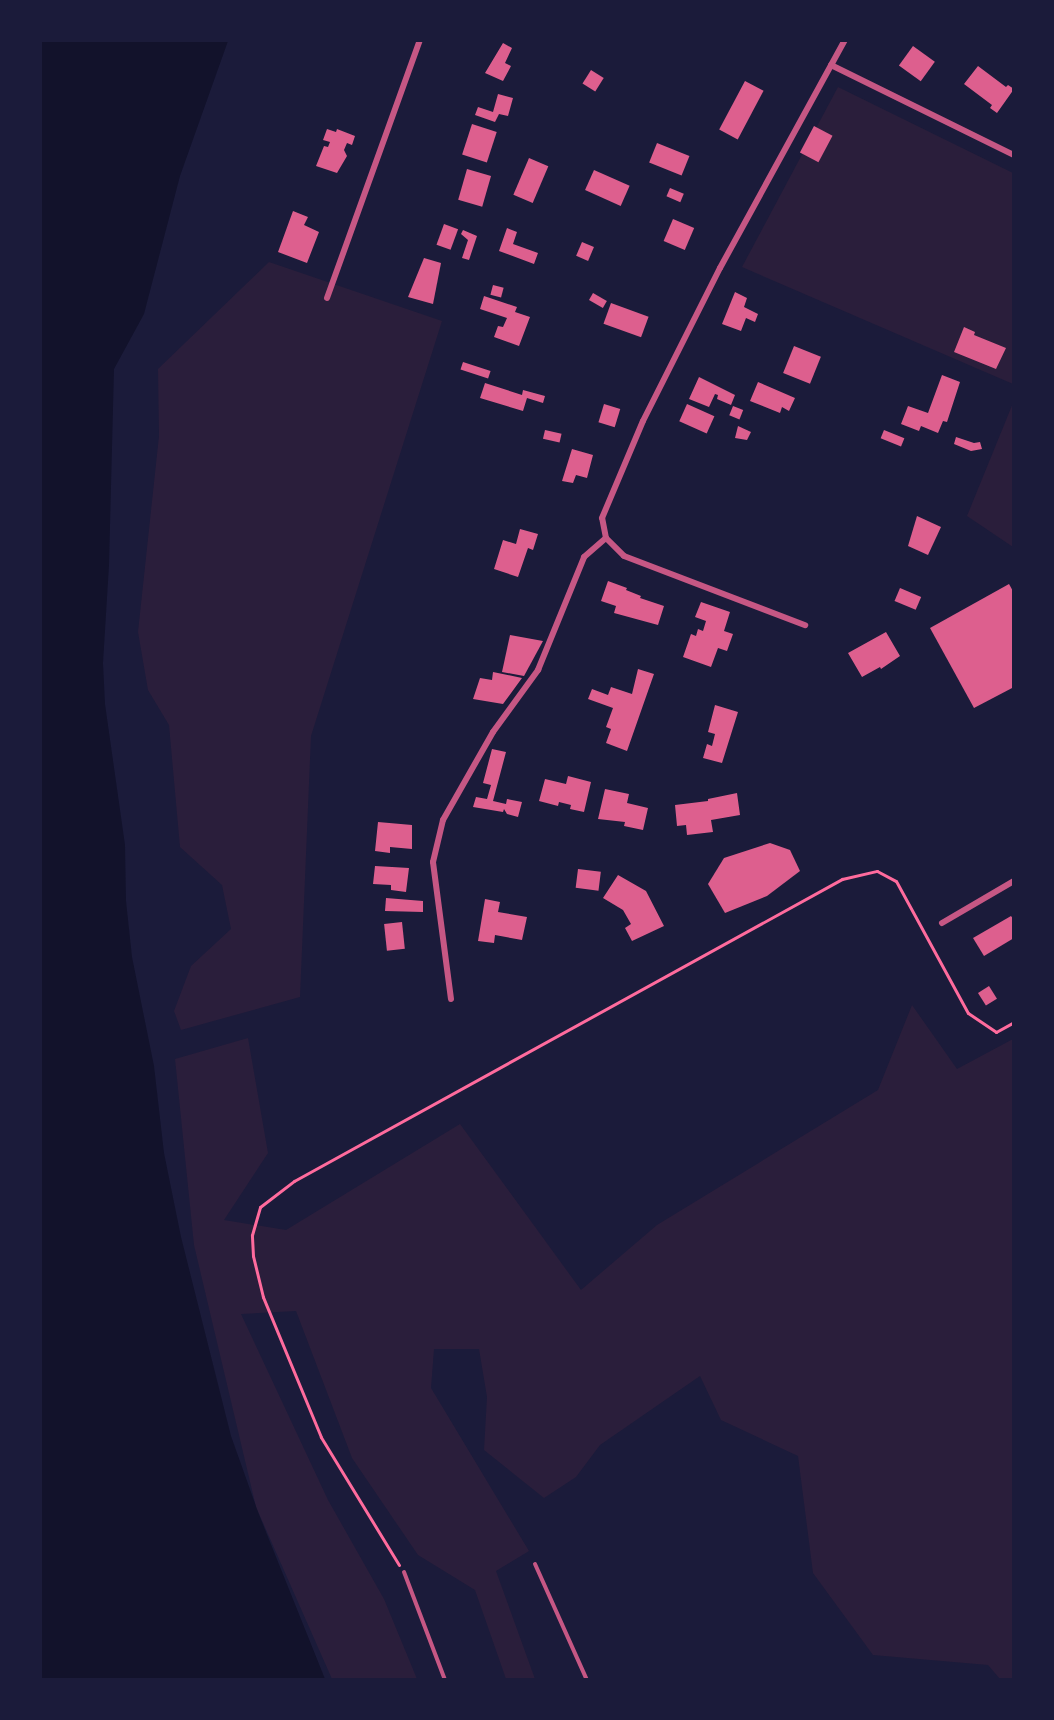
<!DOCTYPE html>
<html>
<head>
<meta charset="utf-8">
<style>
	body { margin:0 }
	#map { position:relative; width:1054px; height:1720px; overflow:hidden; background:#1b1b3a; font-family:"Fira Sans Condensed",sans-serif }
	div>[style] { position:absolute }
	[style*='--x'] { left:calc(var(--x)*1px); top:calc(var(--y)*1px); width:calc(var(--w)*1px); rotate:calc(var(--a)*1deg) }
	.green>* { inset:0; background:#2a1e3b }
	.water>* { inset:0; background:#12122b }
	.building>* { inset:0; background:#dd5f8e; transform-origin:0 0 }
	.path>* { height:3px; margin:-1.5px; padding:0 1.5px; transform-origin:1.5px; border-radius:1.5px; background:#ff6b9d }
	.service>* { height:4px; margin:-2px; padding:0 2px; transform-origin:2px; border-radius:2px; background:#c65784 }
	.minor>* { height:6px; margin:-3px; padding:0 3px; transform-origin:3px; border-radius:3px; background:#c65784 }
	span { translate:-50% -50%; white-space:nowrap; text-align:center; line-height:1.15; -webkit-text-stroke:4.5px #1b1b3a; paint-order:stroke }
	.frame { position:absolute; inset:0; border:42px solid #1b1b3a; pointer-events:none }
</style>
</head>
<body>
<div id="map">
	<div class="green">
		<div style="clip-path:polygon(838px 87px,1013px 173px,1013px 384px,742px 267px)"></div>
		<div style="clip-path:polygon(269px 262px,442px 321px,311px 736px,300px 997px,181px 1030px,174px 1011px,191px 966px,231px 929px,222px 885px,180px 847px,169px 725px,148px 690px,138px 632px,159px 436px,158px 369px)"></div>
		<div style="clip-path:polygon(1013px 403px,1014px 547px,1013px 547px,967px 516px)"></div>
		<div style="clip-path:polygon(912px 1005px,957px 1069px,1013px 1039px,1013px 1679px,1000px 1679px,988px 1665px,873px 1655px,813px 1573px,798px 1456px,721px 1420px,700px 1376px,600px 1445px,576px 1477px,544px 1498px,484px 1450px,487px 1397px,479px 1349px,434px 1349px,431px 1388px,529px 1551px,496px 1571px,535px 1679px,506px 1679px,475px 1590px,418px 1555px,352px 1458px,296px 1311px,241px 1314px,328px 1500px,384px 1599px,417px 1679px,332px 1679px,256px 1507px,194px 1245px,175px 1059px,248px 1038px,268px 1153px,224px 1220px,286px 1230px,460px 1124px,581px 1290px,657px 1225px,878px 1090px)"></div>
	</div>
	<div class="water">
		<div style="clip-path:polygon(41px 40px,228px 41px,180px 176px,144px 314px,114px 369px,109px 565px,103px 663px,105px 704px,125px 845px,126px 901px,132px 957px,154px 1066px,164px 1153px,181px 1237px,231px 1436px,258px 1512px,325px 1679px,41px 1679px)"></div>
	</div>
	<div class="building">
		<div style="clip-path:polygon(503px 43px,512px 48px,505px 63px,511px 66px,503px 81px,485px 73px)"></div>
		<div style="left:913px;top:46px;width:27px;height:24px;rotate:36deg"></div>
		<div style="clip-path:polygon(978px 66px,1006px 87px,1008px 85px,1014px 89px,997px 113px,990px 108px,992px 105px,964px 84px)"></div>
		<div style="left:591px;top:70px;width:15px;height:16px;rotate:32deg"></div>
		<div style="left:745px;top:81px;width:21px;height:55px;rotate:28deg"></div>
		<div style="clip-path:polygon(498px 94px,513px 98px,508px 116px,499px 114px,495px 122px,475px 115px,478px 107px,493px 112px)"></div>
		<div style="left:472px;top:124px;width:26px;height:32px;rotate:18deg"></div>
		<div style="left:814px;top:126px;width:21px;height:30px;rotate:28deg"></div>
		<div style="clip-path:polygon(327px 129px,336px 132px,337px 129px,355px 136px,352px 145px,347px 143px,344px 150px,347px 156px,337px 173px,316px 166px,324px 146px,328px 147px,330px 142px,323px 140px)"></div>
		<div style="left:657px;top:143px;width:35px;height:21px;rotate:22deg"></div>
		<div style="left:529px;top:158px;width:21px;height:40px;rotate:23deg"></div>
		<div style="left:467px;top:169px;width:25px;height:32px;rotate:16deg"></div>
		<div style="left:594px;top:170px;width:39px;height:22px;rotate:24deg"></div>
		<div style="left:670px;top:188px;width:15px;height:9px;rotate:23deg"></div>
		<div style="clip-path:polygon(293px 211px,308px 217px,304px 225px,319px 232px,307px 263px,278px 252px)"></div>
		<div style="left:673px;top:219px;width:23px;height:24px;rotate:23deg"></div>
		<div style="left:444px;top:224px;width:15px;height:22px;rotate:20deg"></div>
		<div style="clip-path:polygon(507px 228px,517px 232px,513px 244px,538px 253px,534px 264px,499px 251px)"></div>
		<div style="clip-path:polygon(463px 230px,477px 236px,469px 260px,462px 258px,468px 240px,461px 234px)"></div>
		<div style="left:582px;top:242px;width:13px;height:15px;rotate:23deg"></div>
		<div style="clip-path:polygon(424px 258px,441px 263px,433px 304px,408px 297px)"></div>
		<div style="left:493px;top:285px;width:11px;height:10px;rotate:15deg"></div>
		<div style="clip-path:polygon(735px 292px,747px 298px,744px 307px,758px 314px,755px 322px,746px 318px,741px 331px,722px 324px)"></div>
		<div style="left:593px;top:293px;width:16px;height:8px;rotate:30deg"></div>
		<div style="clip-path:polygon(484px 296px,517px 307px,515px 312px,530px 317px,519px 346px,494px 337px,498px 326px,503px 327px,507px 318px,480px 309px)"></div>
		<div style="left:611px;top:303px;width:40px;height:22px;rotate:20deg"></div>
		<div style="clip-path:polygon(964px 327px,975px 332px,974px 335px,1006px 348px,996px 369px,954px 352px)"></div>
		<div style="left:794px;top:346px;width:29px;height:29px;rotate:22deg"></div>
		<div style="left:463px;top:362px;width:29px;height:8px;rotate:18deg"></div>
		<div style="clip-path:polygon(942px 375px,960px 382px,947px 422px,943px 421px,938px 433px,921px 426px,919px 431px,901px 424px,908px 406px,928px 413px)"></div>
		<div style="clip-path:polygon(699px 377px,735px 395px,731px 405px,717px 399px,718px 395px,715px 394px,709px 407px,689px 399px)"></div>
		<div style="clip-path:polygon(758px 382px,795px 398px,789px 411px,782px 407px,780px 413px,750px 401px)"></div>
		<div style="clip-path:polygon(485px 383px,522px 395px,523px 390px,545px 396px,543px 403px,527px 398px,523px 411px,480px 398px)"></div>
		<div style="left:604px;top:404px;width:17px;height:19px;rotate:17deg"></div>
		<div style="left:687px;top:404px;width:30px;height:19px;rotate:24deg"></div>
		<div style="left:733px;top:406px;width:11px;height:10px;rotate:22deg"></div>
		<div style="clip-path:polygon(738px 426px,751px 432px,747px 440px,735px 438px)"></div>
		<div style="left:545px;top:430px;width:17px;height:9px;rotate:13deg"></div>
		<div style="left:884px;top:430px;width:22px;height:9px;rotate:22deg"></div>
		<div style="clip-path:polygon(956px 437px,974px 443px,980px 442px,982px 449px,971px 451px,954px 444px)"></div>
		<div style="clip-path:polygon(572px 449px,593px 455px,587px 478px,576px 475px,573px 483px,562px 481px)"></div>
		<div style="clip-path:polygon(917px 516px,941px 527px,928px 555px,908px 546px)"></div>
		<div style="clip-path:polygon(520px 529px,538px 534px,533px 550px,528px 548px,518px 577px,494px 569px,503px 540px,516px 544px)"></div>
		<div style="clip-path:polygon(608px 581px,627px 588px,626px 590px,641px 596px,640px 598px,664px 606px,658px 625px,614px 613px,616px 606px,601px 601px)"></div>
		<div style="clip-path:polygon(1009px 584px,1014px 593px,1014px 687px,974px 708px,930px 628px)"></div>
		<div style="left:900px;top:588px;width:23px;height:14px;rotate:23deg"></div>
		<div style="clip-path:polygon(701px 602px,730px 612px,724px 631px,733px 634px,727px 651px,718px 648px,711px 667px,683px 657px,691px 634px,696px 636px,698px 629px,703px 631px,706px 621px,695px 617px)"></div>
		<div style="clip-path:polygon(886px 632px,900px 656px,881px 669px,880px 667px,862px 677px,848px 653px)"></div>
		<div style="clip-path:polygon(510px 635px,543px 641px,524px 676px,502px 672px)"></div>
		<div style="clip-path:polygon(638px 669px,654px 674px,627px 751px,606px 743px,611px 729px,606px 727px,613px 708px,588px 699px,592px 689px,608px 695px,611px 687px,632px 694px)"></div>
		<div style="clip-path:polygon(493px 672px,522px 678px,503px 704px,473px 699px,480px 678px,492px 680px)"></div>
		<div style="clip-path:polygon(715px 705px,738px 712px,722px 763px,703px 758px,707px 744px,712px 746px,715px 734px,708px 732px)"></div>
		<div style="clip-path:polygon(492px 749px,506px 752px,493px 801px,506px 804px,507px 799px,522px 802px,518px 817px,507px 814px,504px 809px,503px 812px,473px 807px,476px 797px,487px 799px,491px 785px,483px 783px)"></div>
		<div style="clip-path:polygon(568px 776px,591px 782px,584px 812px,570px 809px,571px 805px,559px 802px,558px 806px,539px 801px,545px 779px,566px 784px)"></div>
		<div style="clip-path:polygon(605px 789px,629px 794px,627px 803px,648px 808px,643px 830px,624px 826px,625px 822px,598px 819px)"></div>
		<div style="clip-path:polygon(737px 793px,740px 815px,711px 820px,713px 832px,687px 835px,686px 825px,677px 826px,675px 805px,708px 801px,708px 799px)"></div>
		<div style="clip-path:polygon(378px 822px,412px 825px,412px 849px,390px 847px,390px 853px,375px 851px)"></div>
		<div style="clip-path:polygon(770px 843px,790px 850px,800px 871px,767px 896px,725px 913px,708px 884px,724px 858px)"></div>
		<div style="clip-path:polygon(375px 866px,409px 868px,406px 892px,391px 890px,391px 885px,373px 884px)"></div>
		<div style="left:578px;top:869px;width:23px;height:19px;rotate:7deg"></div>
		<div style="clip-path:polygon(618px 875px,646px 891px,664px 926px,632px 941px,625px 928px,631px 924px,623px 910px,603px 898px)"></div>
		<div style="clip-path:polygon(386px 898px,423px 901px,423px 912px,385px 911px)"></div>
		<div style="clip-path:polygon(485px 899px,500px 902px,498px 912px,527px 917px,522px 940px,495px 935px,494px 943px,478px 941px)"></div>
		<div style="clip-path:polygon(1011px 916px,1014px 920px,1014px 938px,984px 956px,973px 938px)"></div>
		<div style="left:402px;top:922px;width:27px;height:18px;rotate:84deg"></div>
		<div style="left:989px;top:986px;width:15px;height:13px;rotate:58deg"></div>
	</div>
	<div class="path">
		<div style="--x:399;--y:1565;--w:150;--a:-121.4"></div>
		<div style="--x:321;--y:1437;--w:152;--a:-112.5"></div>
		<div style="--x:263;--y:1297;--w:42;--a:-103.7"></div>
		<div style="--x:253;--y:1256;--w:21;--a:-93"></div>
		<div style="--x:252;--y:1235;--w:29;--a:-74"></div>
		<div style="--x:260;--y:1207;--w:43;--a:-37.4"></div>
		<div style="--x:294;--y:1181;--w:626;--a:-28.86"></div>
		<div style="--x:842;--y:879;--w:36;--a:-13"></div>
		<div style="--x:877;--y:871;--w:21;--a:28"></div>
		<div style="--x:896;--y:881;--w:150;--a:61.4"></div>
		<div style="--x:968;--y:1013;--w:34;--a:34"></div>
		<div style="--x:996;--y:1032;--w:21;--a:-29"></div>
	</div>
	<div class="service">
		<div style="--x:535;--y:1564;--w:127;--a:65.9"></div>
		<div style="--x:404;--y:1572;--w:116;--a:69.2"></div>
	</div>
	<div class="minor">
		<div style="--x:831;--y:65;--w:204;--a:26.2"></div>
		<div style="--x:327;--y:298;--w:274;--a:-70.2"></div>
		<div style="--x:606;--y:538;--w:20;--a:-101"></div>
		<div style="--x:602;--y:518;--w:105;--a:-67.1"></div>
		<div style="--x:643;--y:421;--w:171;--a:-63.3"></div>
		<div style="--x:720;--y:268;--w:260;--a:-61.3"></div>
		<div style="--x:606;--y:538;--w:25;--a:45"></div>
		<div style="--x:624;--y:556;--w:194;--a:20.9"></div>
		<div style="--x:942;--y:923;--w:83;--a:-30.3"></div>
		<div style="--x:451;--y:999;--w:138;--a:-97.5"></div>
		<div style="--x:433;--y:862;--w:43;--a:-76.6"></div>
		<div style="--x:443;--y:820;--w:101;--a:-60.4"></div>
		<div style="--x:493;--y:732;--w:77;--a:-54"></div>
		<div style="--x:538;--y:670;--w:122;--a:-67.8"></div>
		<div style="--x:584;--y:557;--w:29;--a:-41"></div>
	</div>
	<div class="frame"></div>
</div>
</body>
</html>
